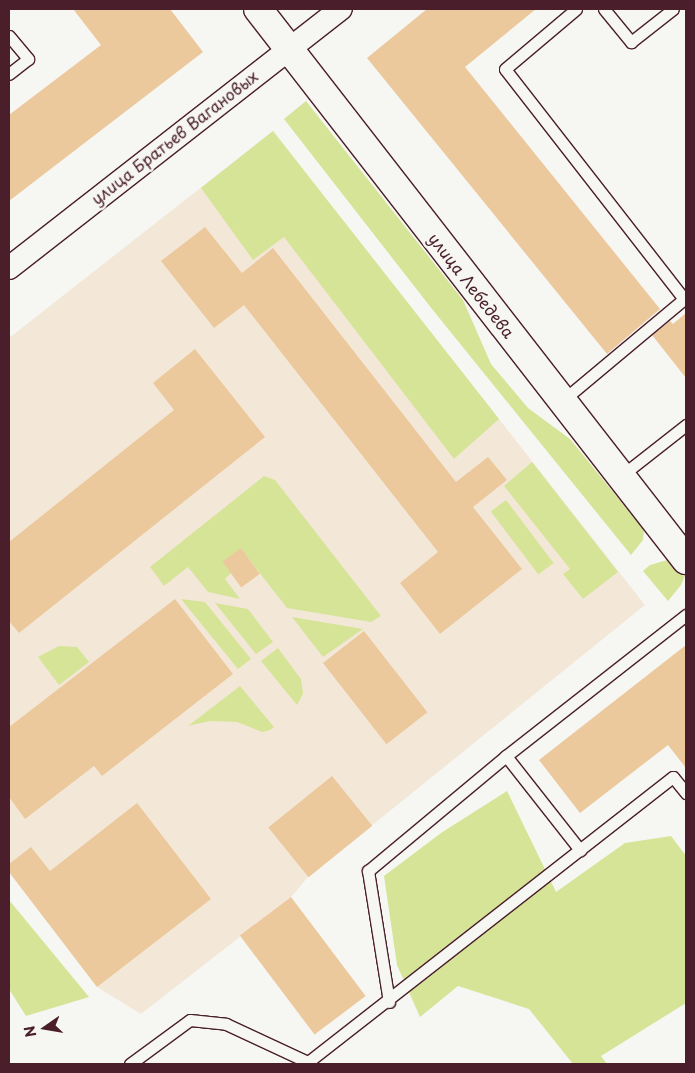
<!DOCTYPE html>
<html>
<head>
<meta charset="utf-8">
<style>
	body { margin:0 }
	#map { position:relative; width:695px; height:1073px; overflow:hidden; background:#f6f6f2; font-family:"Playpen Sans",sans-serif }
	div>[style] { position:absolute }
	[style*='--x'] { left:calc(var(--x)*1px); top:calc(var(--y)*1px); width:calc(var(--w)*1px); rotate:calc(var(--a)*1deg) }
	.built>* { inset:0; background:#f3e8d8 }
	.green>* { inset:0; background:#d6e497; transform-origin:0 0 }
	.building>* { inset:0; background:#ecc89d; transform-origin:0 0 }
	.roads { filter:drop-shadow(1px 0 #4a1f2b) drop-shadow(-1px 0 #4a1f2b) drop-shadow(0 1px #4a1f2b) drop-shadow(0 -1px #4a1f2b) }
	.service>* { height:11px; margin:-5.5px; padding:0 5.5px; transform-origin:5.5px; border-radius:5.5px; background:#f6f6f2 }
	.minor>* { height:22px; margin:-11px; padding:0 11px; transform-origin:11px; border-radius:11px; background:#f6f6f2 }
	.tertiary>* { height:28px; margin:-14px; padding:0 14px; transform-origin:14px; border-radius:14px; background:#f6f6f2 }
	span { translate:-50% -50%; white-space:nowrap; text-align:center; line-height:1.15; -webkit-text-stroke:5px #f6f6f2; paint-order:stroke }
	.street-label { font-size:16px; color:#4a1f2b }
	.frame { position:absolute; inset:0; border:10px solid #4a1f2b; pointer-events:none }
	.north { position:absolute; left:20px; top:1003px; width:50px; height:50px; -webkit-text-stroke:4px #f6f6f2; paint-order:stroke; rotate:257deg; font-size:14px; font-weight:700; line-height:20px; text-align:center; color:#4a1f2b }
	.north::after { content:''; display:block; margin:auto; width:18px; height:22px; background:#4a1f2b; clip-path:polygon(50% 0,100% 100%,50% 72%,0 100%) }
</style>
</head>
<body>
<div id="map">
	<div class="built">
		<div style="clip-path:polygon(273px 131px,645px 605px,308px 877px,291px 897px,141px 1014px,97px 987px,9px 872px,9px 338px)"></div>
	</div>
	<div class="green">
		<div style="clip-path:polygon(306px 101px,463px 300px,491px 364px,528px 408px,570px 439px,644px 530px,643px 540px,631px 555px,432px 309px,284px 119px)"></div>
		<div style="clip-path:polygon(273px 131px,499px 419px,454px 459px,284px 237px,253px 260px,201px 188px)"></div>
		<div style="clip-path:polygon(532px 462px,618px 572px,583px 599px,563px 574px,570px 569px,504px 486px)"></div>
		<div style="clip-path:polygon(264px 476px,275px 480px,381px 616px,371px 622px,287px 608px,241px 549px,223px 562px,231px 573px,225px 579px,240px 599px,208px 592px,188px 567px,164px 586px,150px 567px)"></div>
		<div style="left:506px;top:500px;width:79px;height:19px;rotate:53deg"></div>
		<div style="clip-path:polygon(671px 559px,685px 575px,681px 585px,668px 601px,643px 571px,650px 565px)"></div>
		<div style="clip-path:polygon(181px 599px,205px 602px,251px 659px,238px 669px)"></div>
		<div style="clip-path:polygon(215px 603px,248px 609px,273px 642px,256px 654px)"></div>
		<div style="clip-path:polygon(292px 617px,363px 629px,323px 657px)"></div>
		<div style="clip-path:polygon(59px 646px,77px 647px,89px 662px,59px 685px,38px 657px)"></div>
		<div style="clip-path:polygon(278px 648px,301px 679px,303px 694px,297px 705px,261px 661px)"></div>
		<div style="clip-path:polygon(240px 686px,274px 727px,270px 730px,262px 732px,237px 722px,210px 721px,188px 726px)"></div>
		<div style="clip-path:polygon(507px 791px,556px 892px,625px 843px,671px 836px,686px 856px,686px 1003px,601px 1056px,607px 1064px,573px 1064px,529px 1009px,458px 986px,420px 1017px,397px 965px,384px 876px,441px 833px)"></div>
		<div style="clip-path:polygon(9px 900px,89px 997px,26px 1016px,9px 989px)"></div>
	</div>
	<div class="building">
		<div style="clip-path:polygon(73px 9px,170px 9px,203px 52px,9px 201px,9px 115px,101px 45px)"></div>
		<div style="clip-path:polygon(427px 9px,536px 9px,465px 67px,660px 309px,607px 354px,367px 58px)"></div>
		<div style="clip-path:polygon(205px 227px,242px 273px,273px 248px,456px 482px,488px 457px,507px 480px,473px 507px,522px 569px,440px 634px,400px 583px,438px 552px,244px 305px,214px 328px,161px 261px)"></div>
		<div style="clip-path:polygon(686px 313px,686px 378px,652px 335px,670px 321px,673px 324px)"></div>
		<div style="clip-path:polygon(195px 349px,265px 437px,19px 633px,9px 621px,9px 542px,174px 410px,153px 383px)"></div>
		<div style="left:241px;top:548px;width:32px;height:23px;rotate:54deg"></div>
		<div style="clip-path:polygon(175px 599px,233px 674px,102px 776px,94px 766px,25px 819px,9px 797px,9px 727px)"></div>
		<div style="left:364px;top:631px;width:103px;height:52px;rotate:52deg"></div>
		<div style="clip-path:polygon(686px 645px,686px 768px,668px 745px,580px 813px,539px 760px)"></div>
		<div style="left:332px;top:776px;width:64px;height:82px;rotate:51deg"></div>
		<div style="clip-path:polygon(137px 803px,211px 899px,97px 987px,9px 872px,9px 864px,31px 847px,50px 871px)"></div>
		<div style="left:291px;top:897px;width:124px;height:64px;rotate:53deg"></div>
	</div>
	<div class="roads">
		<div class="service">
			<div style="--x:604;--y:9;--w:43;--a:50.7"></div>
			<div style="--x:631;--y:42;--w:53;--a:-38.2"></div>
			<div style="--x:9;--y:36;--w:30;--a:50"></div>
			<div style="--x:28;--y:59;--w:24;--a:142"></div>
			<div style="--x:562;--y:401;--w:159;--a:-39.9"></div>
			<div style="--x:684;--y:299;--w:291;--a:-127.9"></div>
			<div style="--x:505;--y:69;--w:93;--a:-40.2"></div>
			<div style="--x:621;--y:476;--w:83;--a:-38.1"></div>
			<div style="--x:506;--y:756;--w:120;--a:51.8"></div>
			<div style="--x:389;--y:1002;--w:133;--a:-99.1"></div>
			<div style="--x:368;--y:871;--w:180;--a:-39.8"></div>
			<div style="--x:506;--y:756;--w:229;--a:-38.1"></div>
			<div style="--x:130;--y:1064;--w:74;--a:-36.3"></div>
			<div style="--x:190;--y:1020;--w:36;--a:6"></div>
			<div style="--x:226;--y:1024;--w:90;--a:24.9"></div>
			<div style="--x:308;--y:1062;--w:463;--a:-38"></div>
			<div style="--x:673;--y:777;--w:21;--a:51"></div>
		</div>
		<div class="minor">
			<div style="--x:9;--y:268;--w:421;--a:-38"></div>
		</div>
		<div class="tertiary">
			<div style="--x:258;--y:9;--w:698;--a:52.16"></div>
		</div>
	</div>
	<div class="street-label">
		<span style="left:174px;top:137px;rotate:-38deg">улица Братьев Вагановых</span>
		<span style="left:472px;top:285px;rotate:52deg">улица Лебедева</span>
	</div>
	<div class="frame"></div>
	<div class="north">N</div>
</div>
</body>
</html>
